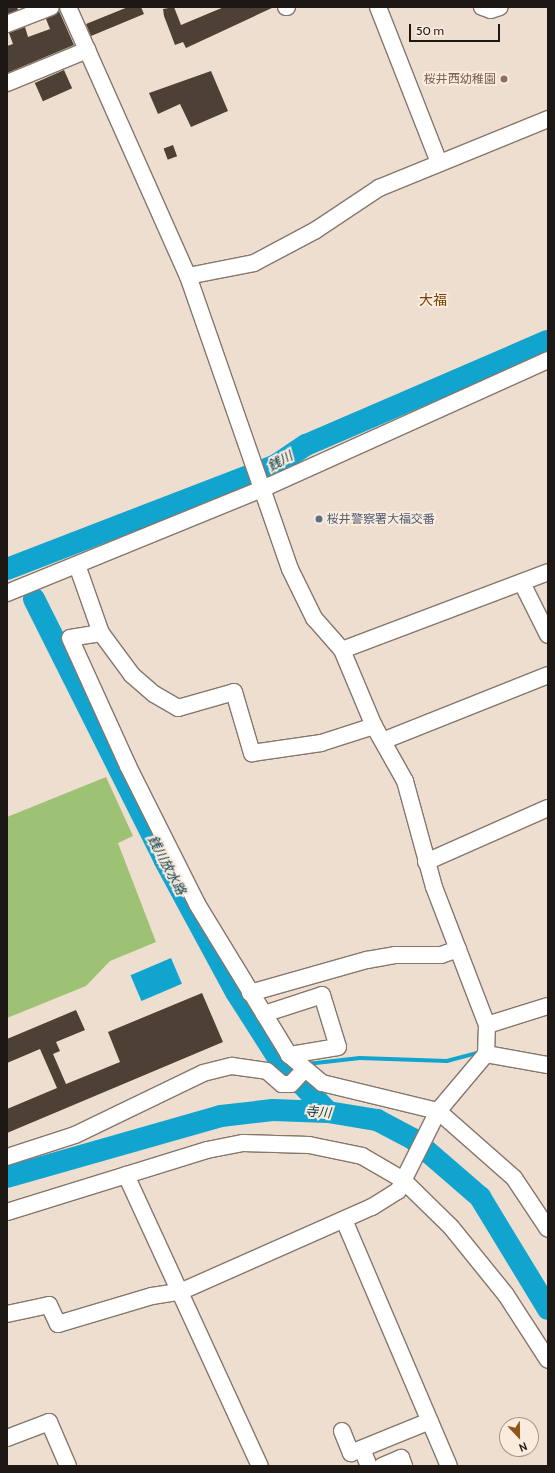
<!DOCTYPE html>
<html>
<head>
<meta charset="utf-8">
<style>
	body { margin:0 }
	#map { position:relative; width:555px; height:1473px; overflow:hidden; background:#eeded0; font-family:Cabin,"Noto Sans JP",sans-serif }
	div>[style] { position:absolute }
	[style*='--x'] { left:calc(var(--x)*1px); top:calc(var(--y)*1px); width:calc(var(--w)*1px); rotate:calc(var(--a)*1deg) }
	.green>* { inset:0; background:#9ec273 }
	.water>* { inset:0; background:#11a4ce; transform-origin:0 0 }
	.stream>* { height:3.5px; margin:-1.75px; padding:0 1.75px; transform-origin:1.75px; border-radius:1.75px; background:#11a4ce }
	.river>* { height:22px; margin:-11px; padding:0 11px; transform-origin:11px; border-radius:11px; background:#11a4ce }
	.building>* { inset:0; background:#4d4035; transform-origin:0 0 }
	.roads { filter:drop-shadow(1px 0 #85776b) drop-shadow(-1px 0 #85776b) drop-shadow(0 1px #85776b) drop-shadow(0 -1px #85776b) }
	.minor>* { height:16px; margin:-8px; padding:0 8px; transform-origin:8px; border-radius:8px; background:#fff }
	.dots>* { width:11px; height:11px; translate:-50% -50%; box-sizing:border-box; border:2px solid #fbebdd; border-radius:50% }
	span { translate:-50% -50%; white-space:nowrap; text-align:center; line-height:1.15; -webkit-text-stroke:4px #fbebdd; paint-order:stroke }
	.education-label { font-size:12px; color:#785e54 }
	.right { translate:-100% -50%; text-align:right }
	.service-label { font-size:12px; color:#4e5e75 }
	.left { translate:0 -50%; text-align:left }
	.water-label { font-size:13px; color:#003849; font-style:italic }
	.quarter-label { font-size:14px; color:#774102 }
	.frame { position:absolute; inset:0; border:8px solid #1d1813; pointer-events:none }
	.north { position:absolute; left:499px; top:1417px; width:40px; height:40px; box-sizing:border-box; background:#fbebdd; border:1px solid #a2978c; border-radius:50%; rotate:158deg; font-size:11px; font-weight:700; line-height:16px; text-align:center; color:#1d1813 }
	.north::after { content:''; display:block; margin:auto; width:14px; height:18px; background:#925518; clip-path:polygon(50% 0,100% 100%,50% 72%,0 100%) }
	.scale { position:absolute; left:409px; top:24px; width:91px; height:18px; box-sizing:border-box; border:2px solid #1d1813; border-top:0; padding-left:5px; font-size:12px; line-height:14px; white-space:nowrap; color:#1d1813; -webkit-text-stroke:3px #fbebdd; paint-order:stroke }
</style>
</head>
<body>
<div id="map">
	<div class="green">
		<div style="clip-path:polygon(106px 777px,133px 836px,118px 843px,156px 942px,110px 961px,86px 986px,7px 1018px,7px 817px)"></div>
	</div>
	<div class="water">
		<div style="left:171px;top:958px;width:28px;height:44px;rotate:67deg"></div>
	</div>
	<div class="stream">
		<div style="--x:307;--y:1064;--w:53;--a:-6.5"></div>
		<div style="--x:360;--y:1058;--w:87;--a:2"></div>
		<div style="--x:447;--y:1061;--w:34;--a:-15"></div>
	</div>
	<div class="river">
		<div style="--x:7;--y:569;--w:288;--a:-21.1"></div>
		<div style="--x:276;--y:465;--w:36;--a:-34"></div>
		<div style="--x:306;--y:445;--w:263;--a:-23.3"></div>
		<div style="--x:34;--y:599;--w:291;--a:63.4"></div>
		<div style="--x:164;--y:859;--w:151;--a:61.6"></div>
		<div style="--x:236;--y:992;--w:82;--a:57.5"></div>
		<div style="--x:280;--y:1061;--w:70;--a:46.7"></div>
		<div style="--x:7;--y:1177;--w:223;--a:-15.9"></div>
		<div style="--x:221;--y:1116;--w:52;--a:-6.6"></div>
		<div style="--x:273;--y:1110;--w:55;--a:2.1"></div>
		<div style="--x:328;--y:1112;--w:50;--a:9.3"></div>
		<div style="--x:377;--y:1120;--w:41;--a:27.8"></div>
		<div style="--x:413;--y:1139;--w:89;--a:40.9"></div>
		<div style="--x:480;--y:1197;--w:131;--a:58.7"></div>
	</div>
	<div class="building">
		<div style="clip-path:polygon(7px 7px,17px 7px,18px 10px,7px 14px)"></div>
		<div style="clip-path:polygon(128px 7px,141px 7px,144px 14px,91px 36px,86px 24px)"></div>
		<div style="clip-path:polygon(174px 7px,181px 25px,224px 7px,274px 7px,186px 48px,183px 42px,175px 45px,164px 16px,163px 9px)"></div>
		<div style="clip-path:polygon(59px 11px,74px 45px,7px 73px,7px 46px,13px 44px,9px 33px,25px 27px,28px 37px,50px 29px,46px 19px)"></div>
		<div style="left:64px;top:70px;width:20px;height:32px;rotate:66deg"></div>
		<div style="clip-path:polygon(211px 71px,228px 111px,191px 127px,180px 104px,158px 114px,149px 93px)"></div>
		<div style="left:173px;top:145px;width:12px;height:10px;rotate:70deg"></div>
		<div style="clip-path:polygon(202px 993px,223px 1042px,7px 1133px,7px 1109px,57px 1088px,40px 1049px,7px 1063px,7px 1039px,76px 1010px,85px 1030px,56px 1042px,60px 1051px,53px 1054px,66px 1084px,120px 1062px,108px 1032px)"></div>
	</div>
	<div class="roads">
		<div class="minor">
			<div style="--x:68;--y:7;--w:295;--a:66"></div>
			<div style="--x:188;--y:276;--w:310;--a:70.8"></div>
			<div style="--x:290;--y:569;--w:55;--a:63.9"></div>
			<div style="--x:314;--y:618;--w:43;--a:48.8"></div>
			<div style="--x:342;--y:650;--w:82;--a:67.2"></div>
			<div style="--x:374;--y:726;--w:63;--a:60.6"></div>
			<div style="--x:405;--y:781;--w:110;--a:74.7"></div>
			<div style="--x:434;--y:887;--w:148;--a:69"></div>
			<div style="--x:487;--y:1025;--w:29;--a:92"></div>
			<div style="--x:286;--y:7;--w:1;--a:0"></div>
			<div style="--x:378;--y:7;--w:168;--a:68.6"></div>
			<div style="--x:482;--y:7;--w:9;--a:18"></div>
			<div style="--x:491;--y:10;--w:9;--a:-18"></div>
			<div style="--x:7;--y:24;--w:47;--a:-21.1"></div>
			<div style="--x:7;--y:83;--w:87;--a:-22.4"></div>
			<div style="--x:188;--y:276;--w:67;--a:-11.1"></div>
			<div style="--x:254;--y:263;--w:70;--a:-28"></div>
			<div style="--x:316;--y:230;--w:76;--a:-33.7"></div>
			<div style="--x:379;--y:188;--w:183;--a:-22.2"></div>
			<div style="--x:77;--y:565;--w:72;--a:70.6"></div>
			<div style="--x:101;--y:633;--w:31;--a:171"></div>
			<div style="--x:70;--y:638;--w:141;--a:65.6"></div>
			<div style="--x:128;--y:766;--w:154;--a:63.4"></div>
			<div style="--x:197;--y:904;--w:177;--a:58.6"></div>
			<div style="--x:289;--y:1055;--w:43;--a:40.3"></div>
			<div style="--x:322;--y:1083;--w:119;--a:13.6"></div>
			<div style="--x:438;--y:1111;--w:101;--a:41.4"></div>
			<div style="--x:514;--y:1178;--w:61;--a:56.3"></div>
			<div style="--x:522;--y:583;--w:58;--a:63.4"></div>
			<div style="--x:7;--y:593;--w:273;--a:-22.2"></div>
			<div style="--x:260;--y:490;--w:316;--a:-24.3"></div>
			<div style="--x:101;--y:633;--w:52;--a:53.6"></div>
			<div style="--x:132;--y:675;--w:29;--a:41"></div>
			<div style="--x:154;--y:694;--w:28;--a:30"></div>
			<div style="--x:178;--y:708;--w:58;--a:-15.9"></div>
			<div style="--x:234;--y:692;--w:64;--a:73.6"></div>
			<div style="--x:252;--y:753;--w:70;--a:-8.2"></div>
			<div style="--x:321;--y:743;--w:56;--a:-17.8"></div>
			<div style="--x:342;--y:650;--w:220;--a:-20.7"></div>
			<div style="--x:385;--y:740;--w:175;--a:-21.7"></div>
			<div style="--x:426;--y:862;--w:133;--a:-23.9"></div>
			<div style="--x:250;--y:993;--w:122;--a:-15.8"></div>
			<div style="--x:367;--y:960;--w:28;--a:-10"></div>
			<div style="--x:395;--y:955;--w:46;--a:0"></div>
			<div style="--x:441;--y:955;--w:18;--a:-19"></div>
			<div style="--x:264;--y:1014;--w:61;--a:-18.1"></div>
			<div style="--x:322;--y:995;--w:54;--a:72.9"></div>
			<div style="--x:338;--y:1047;--w:50;--a:170.7"></div>
			<div style="--x:487;--y:1025;--w:64;--a:-17.3"></div>
			<div style="--x:486;--y:1054;--w:63;--a:10.1"></div>
			<div style="--x:7;--y:1157;--w:71;--a:-17.9"></div>
			<div style="--x:75;--y:1135;--w:142;--a:-25.8"></div>
			<div style="--x:203;--y:1073;--w:30;--a:-14"></div>
			<div style="--x:232;--y:1066;--w:35;--a:8"></div>
			<div style="--x:267;--y:1071;--w:20;--a:41"></div>
			<div style="--x:282;--y:1084;--w:9;--a:0"></div>
			<div style="--x:291;--y:1084;--w:19;--a:-47"></div>
			<div style="--x:126;--y:1175;--w:320;--a:65.3"></div>
			<div style="--x:7;--y:1212;--w:209;--a:-17.2"></div>
			<div style="--x:207;--y:1150;--w:37;--a:-11"></div>
			<div style="--x:243;--y:1143;--w:66;--a:1.7"></div>
			<div style="--x:309;--y:1145;--w:54;--a:11.7"></div>
			<div style="--x:362;--y:1156;--w:48;--a:30.3"></div>
			<div style="--x:403;--y:1180;--w:67;--a:44.4"></div>
			<div style="--x:451;--y:1227;--w:87;--a:51"></div>
			<div style="--x:506;--y:1295;--w:77;--a:57.1"></div>
			<div style="--x:344;--y:1220;--w:267;--a:66.9"></div>
			<div style="--x:7;--y:1314;--w:43;--a:-12.1"></div>
			<div style="--x:49;--y:1305;--w:21;--a:65"></div>
			<div style="--x:58;--y:1324;--w:98;--a:-16.6"></div>
			<div style="--x:152;--y:1296;--w:30;--a:-9"></div>
			<div style="--x:182;--y:1291;--w:208;--a:-23.9"></div>
			<div style="--x:372;--y:1207;--w:31;--a:-32"></div>
			<div style="--x:398;--y:1191;--w:89;--a:-63.4"></div>
			<div style="--x:438;--y:1111;--w:75;--a:-49.9"></div>
			<div style="--x:342;--y:1431;--w:24;--a:68"></div>
			<div style="--x:351;--y:1453;--w:85;--a:-22.1"></div>
			<div style="--x:7;--y:1438;--w:45;--a:-20.9"></div>
			<div style="--x:49;--y:1422;--w:48;--a:66.6"></div>
			<div style="--x:362;--y:1449;--w:18;--a:68"></div>
			<div style="--x:382;--y:1466;--w:21;--a:-23"></div>
			<div style="--x:401;--y:1458;--w:9;--a:69"></div>
		</div>
	</div>
	<div class="dots">
		<div style="left:504px;top:79px;background:#8d6e63"></div>
		<div style="left:319px;top:519px;background:#5c6f8a"></div>
	</div>
	<div class="education-label">
		<span class="right" style="left:496px;top:79px">桜井西幼稚園</span>
	</div>
	<div class="service-label">
		<span class="left" style="left:327px;top:519px">桜井警察署大福交番</span>
	</div>
	<div class="water-label">
		<span style="left:280px;top:461px;rotate:-29deg">銭川</span>
		<span style="left:167px;top:865px;rotate:62deg">銭川放水路</span>
		<span style="left:318px;top:1112px;rotate:4deg">寺川</span>
	</div>
	<div class="quarter-label">
		<span style="left:433px;top:300px">大福</span>
	</div>
	<div class="frame"></div>
	<div class="north">N</div>
	<div class="scale">50 m</div>
</div>
</body>
</html>
